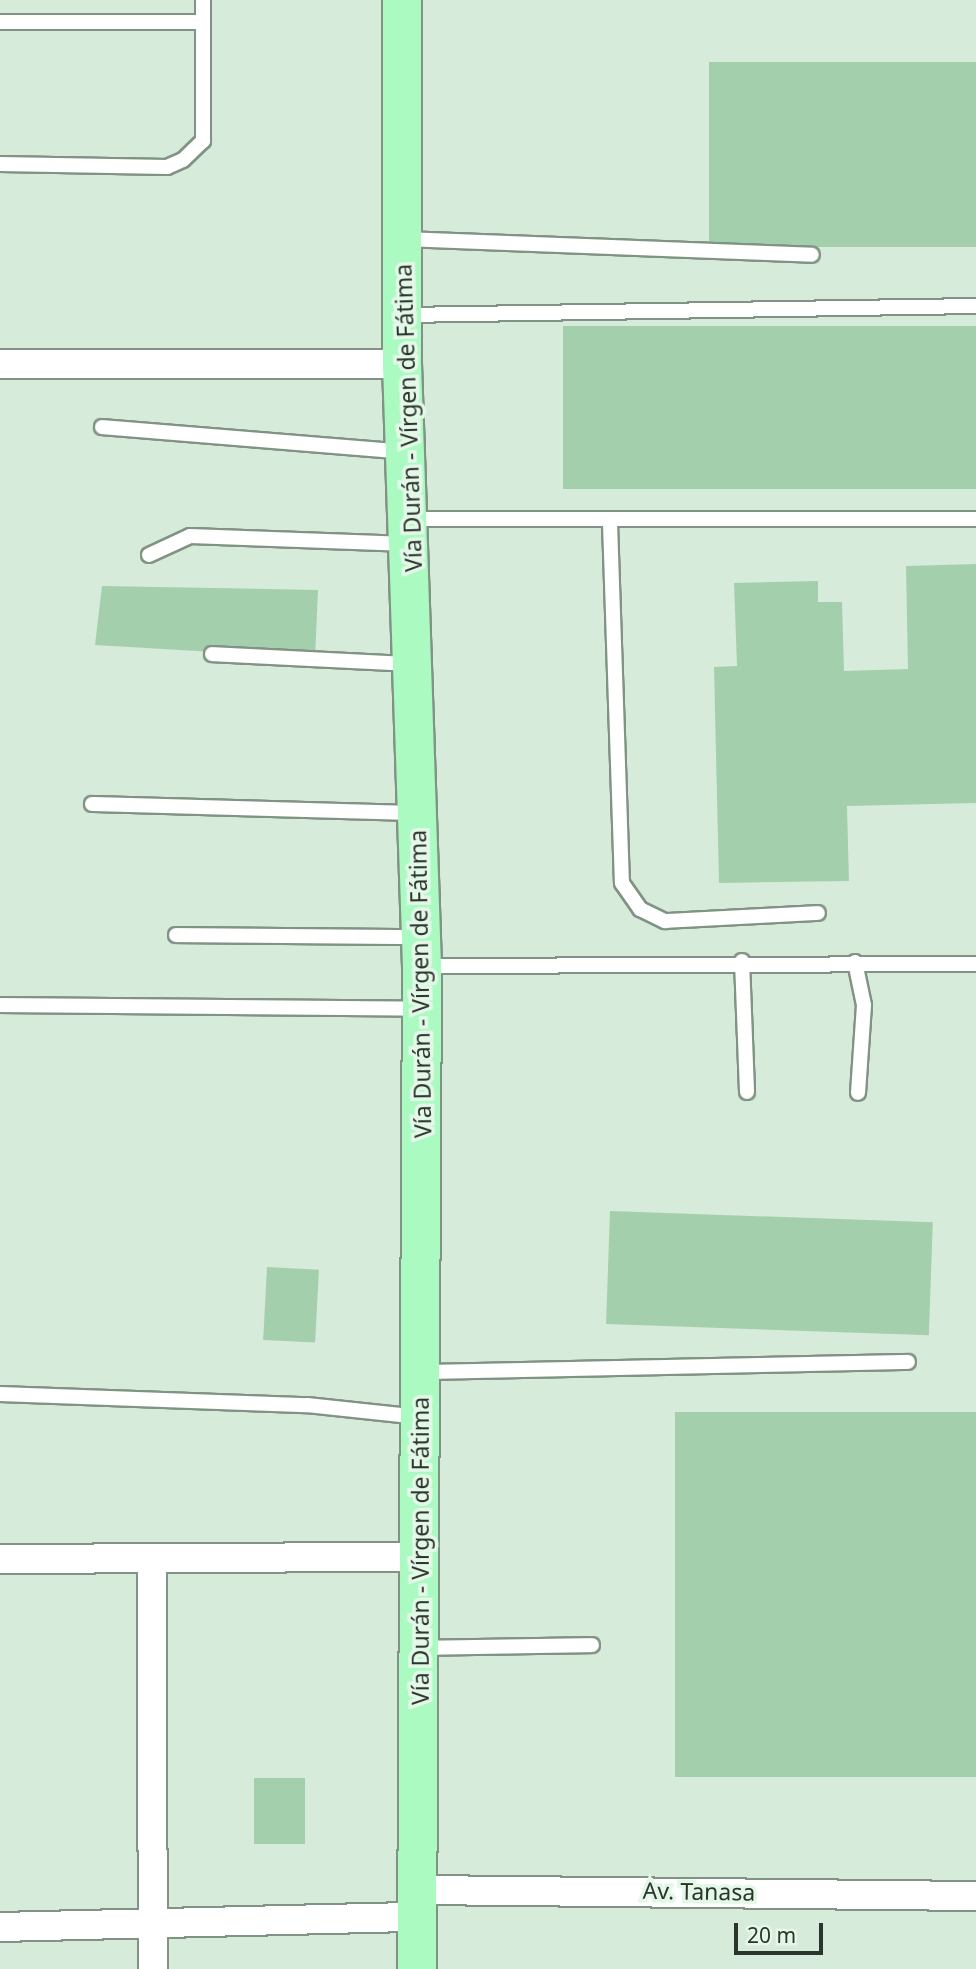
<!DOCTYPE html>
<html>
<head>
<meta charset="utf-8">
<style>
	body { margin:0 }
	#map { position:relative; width:976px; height:1969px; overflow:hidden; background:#d7ebdb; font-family:"Noto Sans",sans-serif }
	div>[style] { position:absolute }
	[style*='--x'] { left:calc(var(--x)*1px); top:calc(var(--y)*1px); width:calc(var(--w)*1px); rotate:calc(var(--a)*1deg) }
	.building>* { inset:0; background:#a4cfad; transform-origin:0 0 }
	.roads { filter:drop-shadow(2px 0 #809384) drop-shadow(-2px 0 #809384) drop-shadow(0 2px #809384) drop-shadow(0 -2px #809384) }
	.service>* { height:14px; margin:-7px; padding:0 7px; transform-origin:7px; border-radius:7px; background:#fff }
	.minor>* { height:28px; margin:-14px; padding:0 14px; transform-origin:14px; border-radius:14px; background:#fff }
	.primary>* { height:38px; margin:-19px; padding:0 19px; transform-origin:19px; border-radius:19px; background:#aafac2 }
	span { translate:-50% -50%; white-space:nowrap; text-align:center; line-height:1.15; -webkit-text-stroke:7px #e4f8e8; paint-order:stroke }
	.street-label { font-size:23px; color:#2c342e }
	.scale { position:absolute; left:734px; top:1923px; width:89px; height:32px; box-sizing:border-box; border:4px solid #2c342e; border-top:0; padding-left:9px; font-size:21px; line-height:24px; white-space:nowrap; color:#2c342e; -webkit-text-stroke:5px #e4f8e8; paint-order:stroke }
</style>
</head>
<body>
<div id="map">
	<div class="building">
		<div style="left:976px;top:62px;width:185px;height:267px;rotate:90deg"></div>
		<div style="left:563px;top:326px;width:413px;height:163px"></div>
		<div style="clip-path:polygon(976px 564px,976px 803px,847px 806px,849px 881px,719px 883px,714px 667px,737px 666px,734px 583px,818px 581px,818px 602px,842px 602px,844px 671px,908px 669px,906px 566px)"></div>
		<div style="clip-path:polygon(102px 586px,318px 590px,315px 658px,95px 645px)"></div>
		<div style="left:610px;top:1211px;width:323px;height:113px;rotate:2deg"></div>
		<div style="left:267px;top:1267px;width:52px;height:73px;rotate:3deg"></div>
		<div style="left:976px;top:1412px;width:365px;height:301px;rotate:90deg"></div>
		<div style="left:254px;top:1778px;width:51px;height:66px"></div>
	</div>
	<div class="roads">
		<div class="service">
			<div style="--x:0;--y:22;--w:203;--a:0"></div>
			<div style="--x:0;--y:164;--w:167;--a:1"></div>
			<div style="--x:167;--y:167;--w:17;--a:-24"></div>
			<div style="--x:183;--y:160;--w:28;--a:-44"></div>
			<div style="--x:203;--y:141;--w:141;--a:-90"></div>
			<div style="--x:404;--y:239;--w:408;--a:2.2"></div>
			<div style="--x:403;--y:315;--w:573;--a:-0.9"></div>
			<div style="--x:102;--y:427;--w:302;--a:4.7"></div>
			<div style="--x:412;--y:519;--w:564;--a:0"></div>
			<div style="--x:610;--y:523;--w:360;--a:88.1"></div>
			<div style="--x:622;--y:883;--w:32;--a:55"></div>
			<div style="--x:640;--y:909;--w:28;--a:26"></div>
			<div style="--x:665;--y:921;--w:153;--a:-3"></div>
			<div style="--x:149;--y:555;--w:45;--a:-24.9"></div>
			<div style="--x:190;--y:536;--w:218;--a:2.1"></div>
			<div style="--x:212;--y:654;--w:198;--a:2.9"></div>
			<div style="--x:92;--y:804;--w:322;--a:1.6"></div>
			<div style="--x:176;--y:935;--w:244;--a:0.5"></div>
			<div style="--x:742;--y:961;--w:131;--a:87.8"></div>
			<div style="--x:855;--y:962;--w:44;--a:78.2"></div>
			<div style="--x:864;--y:1005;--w:88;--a:93.9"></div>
			<div style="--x:424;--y:966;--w:552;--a:-0.21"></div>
			<div style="--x:0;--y:1005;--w:421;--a:0.5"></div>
			<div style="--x:423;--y:1372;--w:485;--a:-1.2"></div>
			<div style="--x:0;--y:1394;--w:307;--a:2.1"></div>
			<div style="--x:307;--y:1405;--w:113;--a:6.1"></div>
			<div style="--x:421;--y:1648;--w:171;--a:-1"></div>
		</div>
		<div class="minor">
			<div style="--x:0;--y:364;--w:402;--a:0"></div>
			<div style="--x:152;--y:1558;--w:411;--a:89.9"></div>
			<div style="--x:0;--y:1559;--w:417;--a:-0.3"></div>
			<div style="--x:421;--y:1890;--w:555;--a:0.62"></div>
			<div style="--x:0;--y:1927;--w:419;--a:-1.4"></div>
		</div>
		<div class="primary">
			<div style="--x:402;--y:0;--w:364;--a:90"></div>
			<div style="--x:402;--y:364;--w:602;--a:88.1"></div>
			<div style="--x:422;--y:966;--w:1003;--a:90.29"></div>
		</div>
	</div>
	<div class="street-label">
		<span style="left:408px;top:418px;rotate:-92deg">Vía Durán - Vírgen de Fátima</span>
		<span style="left:420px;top:984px;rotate:-91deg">Vía Durán - Vírgen de Fátima</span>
		<span style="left:420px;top:1551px;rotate:-90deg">Vía Durán - Vírgen de Fátima</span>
		<span style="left:699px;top:1891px;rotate:1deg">Av. Tanasa</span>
	</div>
	<div class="scale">20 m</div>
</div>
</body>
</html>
